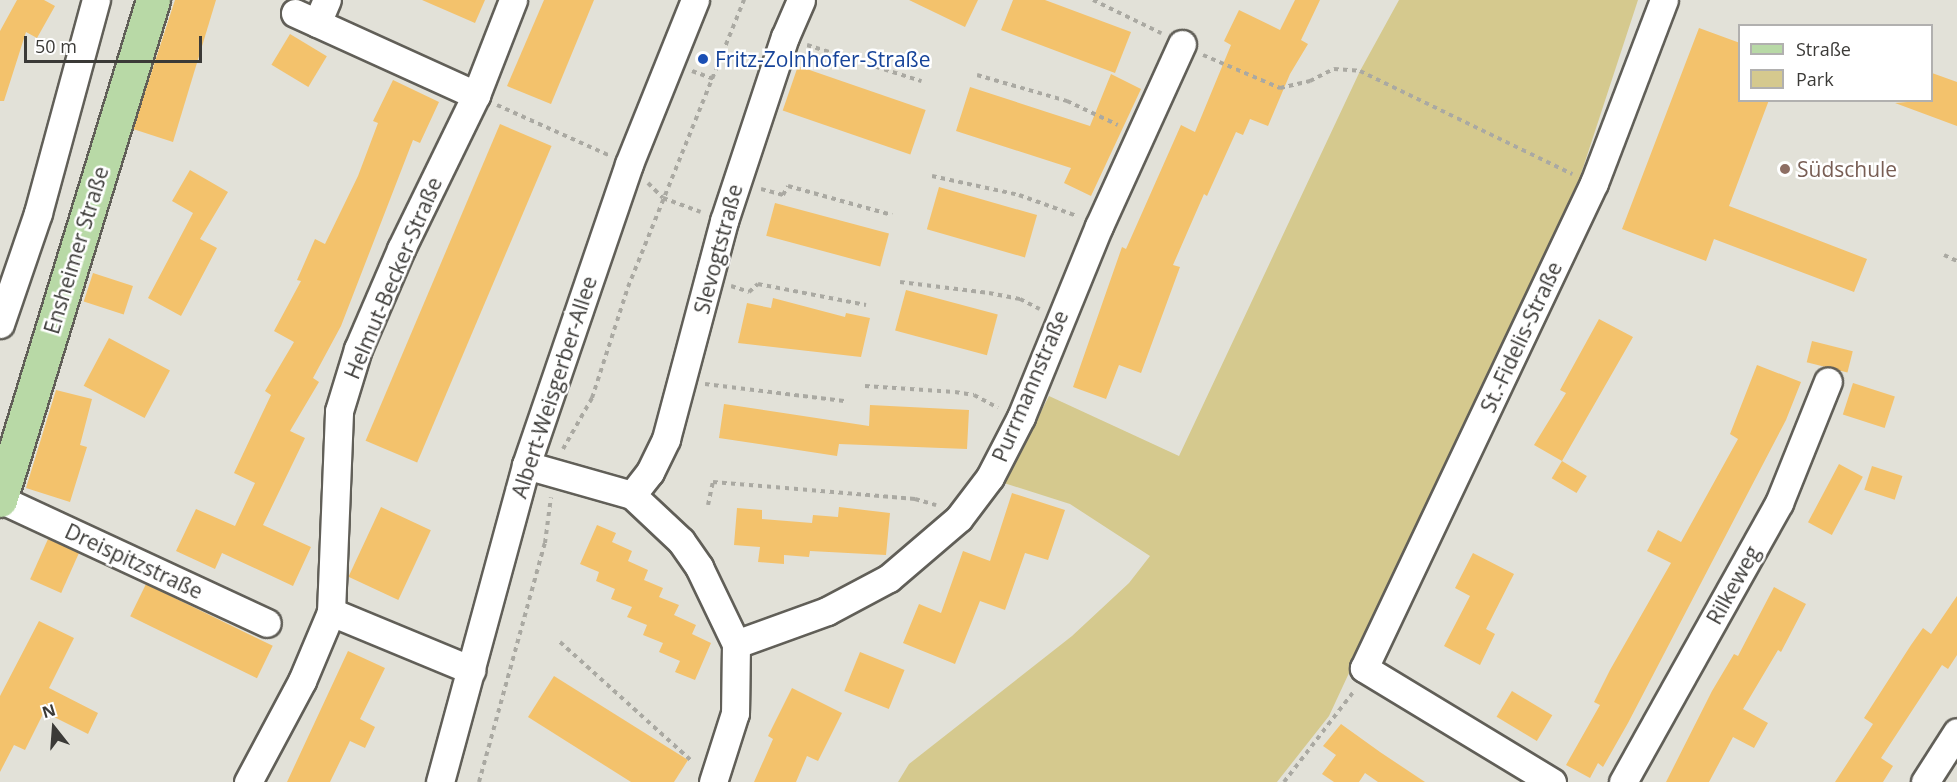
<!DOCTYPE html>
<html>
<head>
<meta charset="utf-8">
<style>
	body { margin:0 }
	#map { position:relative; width:1957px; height:782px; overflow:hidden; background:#e2e1d8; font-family:"Open Sans",sans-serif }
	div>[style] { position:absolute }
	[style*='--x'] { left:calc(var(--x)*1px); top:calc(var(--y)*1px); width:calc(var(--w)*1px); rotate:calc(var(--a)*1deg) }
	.green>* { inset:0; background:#d5c98e }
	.building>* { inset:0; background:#f3c26c; transform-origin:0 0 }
	.path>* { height:4px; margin-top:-2px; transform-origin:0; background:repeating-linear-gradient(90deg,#aaa9a2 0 4.5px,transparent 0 9px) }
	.roads { filter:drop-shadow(2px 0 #615f58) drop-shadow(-2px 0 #615f58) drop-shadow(0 2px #615f58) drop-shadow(0 -2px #615f58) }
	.minor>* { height:27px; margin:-13.5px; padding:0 13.5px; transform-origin:13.5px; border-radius:13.5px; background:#fff }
	.major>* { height:33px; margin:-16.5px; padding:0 16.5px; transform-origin:16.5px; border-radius:16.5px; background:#b8d9a6 }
	.dots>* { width:16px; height:16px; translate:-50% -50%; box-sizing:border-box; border:3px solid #fff; border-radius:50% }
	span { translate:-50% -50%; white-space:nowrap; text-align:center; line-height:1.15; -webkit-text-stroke:5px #fff; paint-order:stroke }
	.transit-label { font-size:21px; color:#164399 }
	.left { translate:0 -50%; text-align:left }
	.education-label { font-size:21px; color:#785e54 }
	.street-label { font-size:21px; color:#3b3a37 }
	.legend { position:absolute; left:1738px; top:24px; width:195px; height:78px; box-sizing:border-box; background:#fff; border:2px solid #b1b0af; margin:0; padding:8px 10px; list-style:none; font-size:18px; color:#3b3a37 }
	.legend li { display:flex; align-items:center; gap:12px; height:30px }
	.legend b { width:30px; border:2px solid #b1b0af }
	.north { position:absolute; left:24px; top:698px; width:60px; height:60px; -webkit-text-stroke:4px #fff; paint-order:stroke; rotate:343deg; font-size:16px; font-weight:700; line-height:24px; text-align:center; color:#3b3a37 }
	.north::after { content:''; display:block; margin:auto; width:21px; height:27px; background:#3b3a37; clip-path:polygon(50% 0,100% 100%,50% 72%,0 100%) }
	.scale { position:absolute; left:24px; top:36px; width:178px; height:27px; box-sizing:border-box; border:3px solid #3b3a37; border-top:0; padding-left:8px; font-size:18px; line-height:21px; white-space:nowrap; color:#3b3a37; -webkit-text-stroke:4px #fff; paint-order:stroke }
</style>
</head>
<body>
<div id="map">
	<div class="green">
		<div style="clip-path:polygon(1399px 0,1638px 0,1580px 177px,1329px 716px,1277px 782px,898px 782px,909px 764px,1072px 636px,1129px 583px,1150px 556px,1070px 504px,1004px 483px,1049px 396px,1179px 456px,1360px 71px)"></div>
	</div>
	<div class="building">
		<div style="clip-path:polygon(17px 0,44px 0,55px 6px,37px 38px,26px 32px,4px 101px,0 101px,0 31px)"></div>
		<div style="clip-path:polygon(175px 0,216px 0,173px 142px,133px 129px)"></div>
		<div style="clip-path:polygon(422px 0,485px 0,475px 23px)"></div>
		<div style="clip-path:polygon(544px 0,594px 0,551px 104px,507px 86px)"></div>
		<div style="clip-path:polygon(909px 0,978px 0,965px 27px)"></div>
		<div style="clip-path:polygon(1013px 0,1045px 0,1131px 32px,1115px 73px,1001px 30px)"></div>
		<div style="clip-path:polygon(1295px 0,1320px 0,1301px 40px,1308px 44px,1290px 74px,1268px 126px,1250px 119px,1243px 135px,1236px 132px,1207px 196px,1204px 194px,1173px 265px,1180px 267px,1141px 373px,1119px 365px,1106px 399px,1073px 387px,1122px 247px,1126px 249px,1181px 125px,1195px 132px,1231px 45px,1224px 41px,1239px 10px,1280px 30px)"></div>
		<div style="clip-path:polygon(1699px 28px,1740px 43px,1740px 100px,1769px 100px,1729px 206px,1867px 259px,1854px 292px,1714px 239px,1706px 261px,1622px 229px)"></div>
		<div style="left:290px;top:34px;width:43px;height:36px;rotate:31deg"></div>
		<div style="left:798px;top:66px;width:135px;height:47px;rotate:19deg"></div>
		<div style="clip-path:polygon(1932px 73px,1957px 82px,1957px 126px,1895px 103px,1932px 100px)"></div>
		<div style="clip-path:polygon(1111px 74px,1141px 89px,1091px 196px,1064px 183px,1071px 168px,956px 131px,970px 87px,1090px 126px)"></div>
		<div style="clip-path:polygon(393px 80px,439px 102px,420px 143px,413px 140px,341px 326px,313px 378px,319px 382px,290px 431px,305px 438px,263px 525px,311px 547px,293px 586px,222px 553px,215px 569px,176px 551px,196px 509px,235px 526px,255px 483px,234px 473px,271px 395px,265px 391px,294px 342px,274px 331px,301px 281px,297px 280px,315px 239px,325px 244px,358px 176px,378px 123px,373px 121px)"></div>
		<div style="left:500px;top:124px;width:56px;height:344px;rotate:23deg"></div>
		<div style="clip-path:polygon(190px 170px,228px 192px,200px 239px,217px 248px,181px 316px,148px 298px,193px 213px,172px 201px)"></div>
		<div style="left:939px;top:187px;width:102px;height:44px;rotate:16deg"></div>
		<div style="left:775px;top:203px;width:118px;height:34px;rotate:15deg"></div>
		<div style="left:93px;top:273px;width:42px;height:30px;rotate:18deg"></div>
		<div style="left:906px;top:290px;width:95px;height:42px;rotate:15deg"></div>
		<div style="clip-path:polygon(773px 298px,845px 317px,846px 313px,870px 318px,861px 357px,738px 343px,747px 303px,771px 308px)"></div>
		<div style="clip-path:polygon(1599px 319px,1633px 337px,1562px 461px,1534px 445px,1566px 393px,1560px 390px)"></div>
		<div style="left:109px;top:338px;width:69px;height:54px;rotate:28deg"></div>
		<div style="left:1812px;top:341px;width:42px;height:22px;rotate:14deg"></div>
		<div style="clip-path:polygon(1757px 365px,1801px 382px,1786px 420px,1628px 723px,1603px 767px,1598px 763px,1590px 778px,1566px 765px,1600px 705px,1594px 702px,1610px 670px,1671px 563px,1647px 551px,1658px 530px,1681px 542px,1738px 439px,1730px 434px)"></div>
		<div style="left:1853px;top:383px;width:44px;height:33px;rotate:18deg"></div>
		<div style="clip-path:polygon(56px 390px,92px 399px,80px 445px,87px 447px,70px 502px,26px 488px)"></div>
		<div style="clip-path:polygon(724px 404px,869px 426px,870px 405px,969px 410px,967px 449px,839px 444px,837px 456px,719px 438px)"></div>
		<div style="left:1562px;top:461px;width:29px;height:20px;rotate:31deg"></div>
		<div style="left:1839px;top:464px;width:27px;height:66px;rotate:28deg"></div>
		<div style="left:1872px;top:466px;width:32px;height:25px;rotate:18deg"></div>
		<div style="clip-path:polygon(1012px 493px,1065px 510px,1048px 560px,1025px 553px,1005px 610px,980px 601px,955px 664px,903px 643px,919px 604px,941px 613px,963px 551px,990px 561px)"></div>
		<div style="left:381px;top:507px;width:55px;height:77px;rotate:25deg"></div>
		<div style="clip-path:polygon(839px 507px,890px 513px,886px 555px,810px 551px,809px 557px,784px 555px,784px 564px,758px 562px,760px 547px,734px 545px,737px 508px,762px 510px,762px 519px,812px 523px,813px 515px,838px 517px)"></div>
		<div style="clip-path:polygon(597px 525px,616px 533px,612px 542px,632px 551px,628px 561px,648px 570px,644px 580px,663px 588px,659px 597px,679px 605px,674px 615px,696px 625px,692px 634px,711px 643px,695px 680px,675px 672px,680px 661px,659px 652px,663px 643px,643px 635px,647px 625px,627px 617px,632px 607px,611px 599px,615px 589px,596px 581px,599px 572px,580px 564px)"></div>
		<div style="left:48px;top:539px;width:34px;height:44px;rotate:24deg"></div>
		<div style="clip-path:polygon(1473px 553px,1514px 574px,1486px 629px,1495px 634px,1480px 665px,1444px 646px,1470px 596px,1455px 588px)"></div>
		<div style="left:146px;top:584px;width:141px;height:36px;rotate:26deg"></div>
		<div style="clip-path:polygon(1774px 587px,1806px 604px,1781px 652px,1778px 650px,1743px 709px,1768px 723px,1754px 748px,1733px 737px,1709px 782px,1666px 782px,1712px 691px,1734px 654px,1738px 656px)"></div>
		<div style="clip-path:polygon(1957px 596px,1957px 655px,1948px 669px,1942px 665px,1881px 758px,1893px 766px,1883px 782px,1835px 782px,1873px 724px,1864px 718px,1911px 645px,1923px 628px,1931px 634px)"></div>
		<div style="clip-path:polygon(39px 621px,74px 638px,49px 688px,98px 713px,88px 734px,44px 712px,25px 750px,14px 745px,0 772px,0 696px)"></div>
		<div style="clip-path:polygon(348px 651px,385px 668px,360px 719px,375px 727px,365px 748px,350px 741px,330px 782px,287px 782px)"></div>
		<div style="left:860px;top:652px;width:48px;height:42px;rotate:22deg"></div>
		<div style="clip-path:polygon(554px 676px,688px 760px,674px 782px,631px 782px,528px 717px)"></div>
		<div style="clip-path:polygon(792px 688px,842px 713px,818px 761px,807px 756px,796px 782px,754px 782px,773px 739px,768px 736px)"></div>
		<div style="left:1512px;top:691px;width:47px;height:30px;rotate:31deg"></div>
		<div style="clip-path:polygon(1341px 724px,1380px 752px,1425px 782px,1378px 782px,1365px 773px,1359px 782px,1334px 782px,1322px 774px,1336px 755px,1323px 746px)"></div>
	</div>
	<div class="path">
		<div style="--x:1093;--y:0;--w:76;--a:25.9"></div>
		<div style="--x:807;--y:45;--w:120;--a:17.5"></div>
		<div style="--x:1203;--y:55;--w:84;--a:23.2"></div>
		<div style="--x:1280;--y:88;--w:31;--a:-13"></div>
		<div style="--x:1310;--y:81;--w:27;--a:-27"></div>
		<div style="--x:1334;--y:69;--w:26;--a:4"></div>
		<div style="--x:1360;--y:71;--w:236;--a:25.9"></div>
		<div style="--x:692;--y:71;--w:23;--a:20"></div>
		<div style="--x:977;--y:75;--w:94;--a:16.1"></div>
		<div style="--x:1067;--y:101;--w:56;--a:25.2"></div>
		<div style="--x:497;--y:105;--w:122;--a:24.2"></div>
		<div style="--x:932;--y:176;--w:89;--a:12.3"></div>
		<div style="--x:1019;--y:195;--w:62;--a:19.9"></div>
		<div style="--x:648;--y:183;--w:21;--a:45"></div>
		<div style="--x:663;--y:198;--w:40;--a:20.2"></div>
		<div style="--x:761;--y:189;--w:23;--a:15"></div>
		<div style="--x:783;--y:195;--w:10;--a:-61"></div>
		<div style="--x:788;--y:186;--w:108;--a:15.6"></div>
		<div style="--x:1944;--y:255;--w:14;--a:25"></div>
		<div style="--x:900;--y:282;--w:90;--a:7"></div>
		<div style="--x:989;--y:293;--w:32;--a:11"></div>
		<div style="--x:1020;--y:299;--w:22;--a:27"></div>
		<div style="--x:731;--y:286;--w:19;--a:18"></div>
		<div style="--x:749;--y:292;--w:12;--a:-42"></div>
		<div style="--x:758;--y:284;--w:110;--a:11"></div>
		<div style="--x:705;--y:384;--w:140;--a:7"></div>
		<div style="--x:865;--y:386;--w:90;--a:3.8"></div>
		<div style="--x:955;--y:392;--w:19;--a:9"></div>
		<div style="--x:974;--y:395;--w:27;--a:28"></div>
		<div style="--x:563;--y:449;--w:59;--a:-60.4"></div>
		<div style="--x:592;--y:398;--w:117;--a:-72"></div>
		<div style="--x:628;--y:287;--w:310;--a:-68"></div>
		<div style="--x:708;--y:505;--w:24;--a:-78"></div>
		<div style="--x:713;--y:482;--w:203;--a:4.8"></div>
		<div style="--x:915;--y:499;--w:22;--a:16"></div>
		<div style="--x:560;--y:642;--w:179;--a:42.1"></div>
		<div style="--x:479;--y:782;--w:248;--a:-74.6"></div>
		<div style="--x:545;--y:543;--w:46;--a:-82.6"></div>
		<div style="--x:1284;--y:782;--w:115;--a:-52.4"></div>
	</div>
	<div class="roads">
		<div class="minor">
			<div style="--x:295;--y:13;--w:199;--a:24.4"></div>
			<div style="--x:317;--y:23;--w:25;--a:-67"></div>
			<div style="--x:0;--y:324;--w:117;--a:-71.1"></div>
			<div style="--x:38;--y:213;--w:221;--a:-74.8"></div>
			<div style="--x:526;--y:465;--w:110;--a:15.8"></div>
			<div style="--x:632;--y:495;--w:67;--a:43.2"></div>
			<div style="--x:681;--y:541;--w:32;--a:55"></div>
			<div style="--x:699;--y:567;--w:85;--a:64.3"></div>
			<div style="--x:736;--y:644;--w:69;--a:90.8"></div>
			<div style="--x:735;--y:713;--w:72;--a:107.7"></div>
			<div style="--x:632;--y:495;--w:29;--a:-52"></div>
			<div style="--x:650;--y:472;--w:37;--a:-64"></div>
			<div style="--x:666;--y:439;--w:226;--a:-75.1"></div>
			<div style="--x:724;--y:221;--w:194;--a:-71.7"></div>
			<div style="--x:785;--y:37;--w:40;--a:-66.6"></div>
			<div style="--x:0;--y:499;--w:294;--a:24.9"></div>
			<div style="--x:331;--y:612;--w:152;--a:22.5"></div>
			<div style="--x:736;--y:644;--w:97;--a:-19.9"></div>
			<div style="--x:827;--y:611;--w:70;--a:-28"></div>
			<div style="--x:889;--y:578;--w:92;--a:-40.6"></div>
			<div style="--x:959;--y:518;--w:51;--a:-52.9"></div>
			<div style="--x:990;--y:477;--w:68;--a:-62.7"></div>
			<div style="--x:1021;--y:417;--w:206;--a:-67.8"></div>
			<div style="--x:1099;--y:226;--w:200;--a:-65.5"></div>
			<div style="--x:248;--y:782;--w:115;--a:-61.9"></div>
			<div style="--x:302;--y:681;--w:75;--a:-67.2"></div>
			<div style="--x:331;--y:612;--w:201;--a:-87.7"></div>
			<div style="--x:339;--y:411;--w:65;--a:-73"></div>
			<div style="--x:358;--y:349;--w:109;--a:-66.7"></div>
			<div style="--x:401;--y:249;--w:171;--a:-64"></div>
			<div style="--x:476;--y:95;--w:102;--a:-68.7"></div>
			<div style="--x:440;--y:782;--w:328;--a:-74.8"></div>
			<div style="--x:526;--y:465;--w:318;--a:-71.1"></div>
			<div style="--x:629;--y:164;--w:177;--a:-68.1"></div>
			<div style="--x:1552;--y:782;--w:220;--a:-148.8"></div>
			<div style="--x:1364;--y:668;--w:537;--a:-64.63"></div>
			<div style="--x:1594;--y:183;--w:196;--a:-69.1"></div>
			<div style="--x:1623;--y:782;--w:320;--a:-60.8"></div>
			<div style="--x:1779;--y:503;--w:131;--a:-68.1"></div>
			<div style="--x:1925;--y:782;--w:59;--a:-57.4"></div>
		</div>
		<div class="major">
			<div style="--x:0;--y:500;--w:523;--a:-72.99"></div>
		</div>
	</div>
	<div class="dots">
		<div style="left:703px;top:59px;background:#1a4fb4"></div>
		<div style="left:1785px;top:169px;background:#8d6e63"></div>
	</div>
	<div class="transit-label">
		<span class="left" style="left:715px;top:59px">Fritz-Zolnhofer-Straße</span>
	</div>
	<div class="education-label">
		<span class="left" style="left:1797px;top:169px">Südschule</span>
	</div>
	<div class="street-label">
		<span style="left:718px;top:249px;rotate:-75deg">Slevogtstraße</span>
		<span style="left:76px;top:250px;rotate:-73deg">Ensheimer Straße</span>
		<span style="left:393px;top:278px;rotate:-67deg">Helmut-Becker-Straße</span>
		<span style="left:1521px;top:337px;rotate:-65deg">St.-Fidelis-Straße</span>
		<span style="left:1030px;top:386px;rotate:-67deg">Purrmannstraße</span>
		<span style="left:554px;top:387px;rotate:-72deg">Albert-Weisgerber-Allee</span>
		<span style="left:134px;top:561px;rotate:25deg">Dreispitzstraße</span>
		<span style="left:1733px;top:585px;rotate:-61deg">Rilkeweg</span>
	</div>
	<ul class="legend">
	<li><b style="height:8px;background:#b8d9a6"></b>Straße</li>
	<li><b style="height:16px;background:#d5c98e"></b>Park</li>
	</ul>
	<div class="north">N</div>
	<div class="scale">50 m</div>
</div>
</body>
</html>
